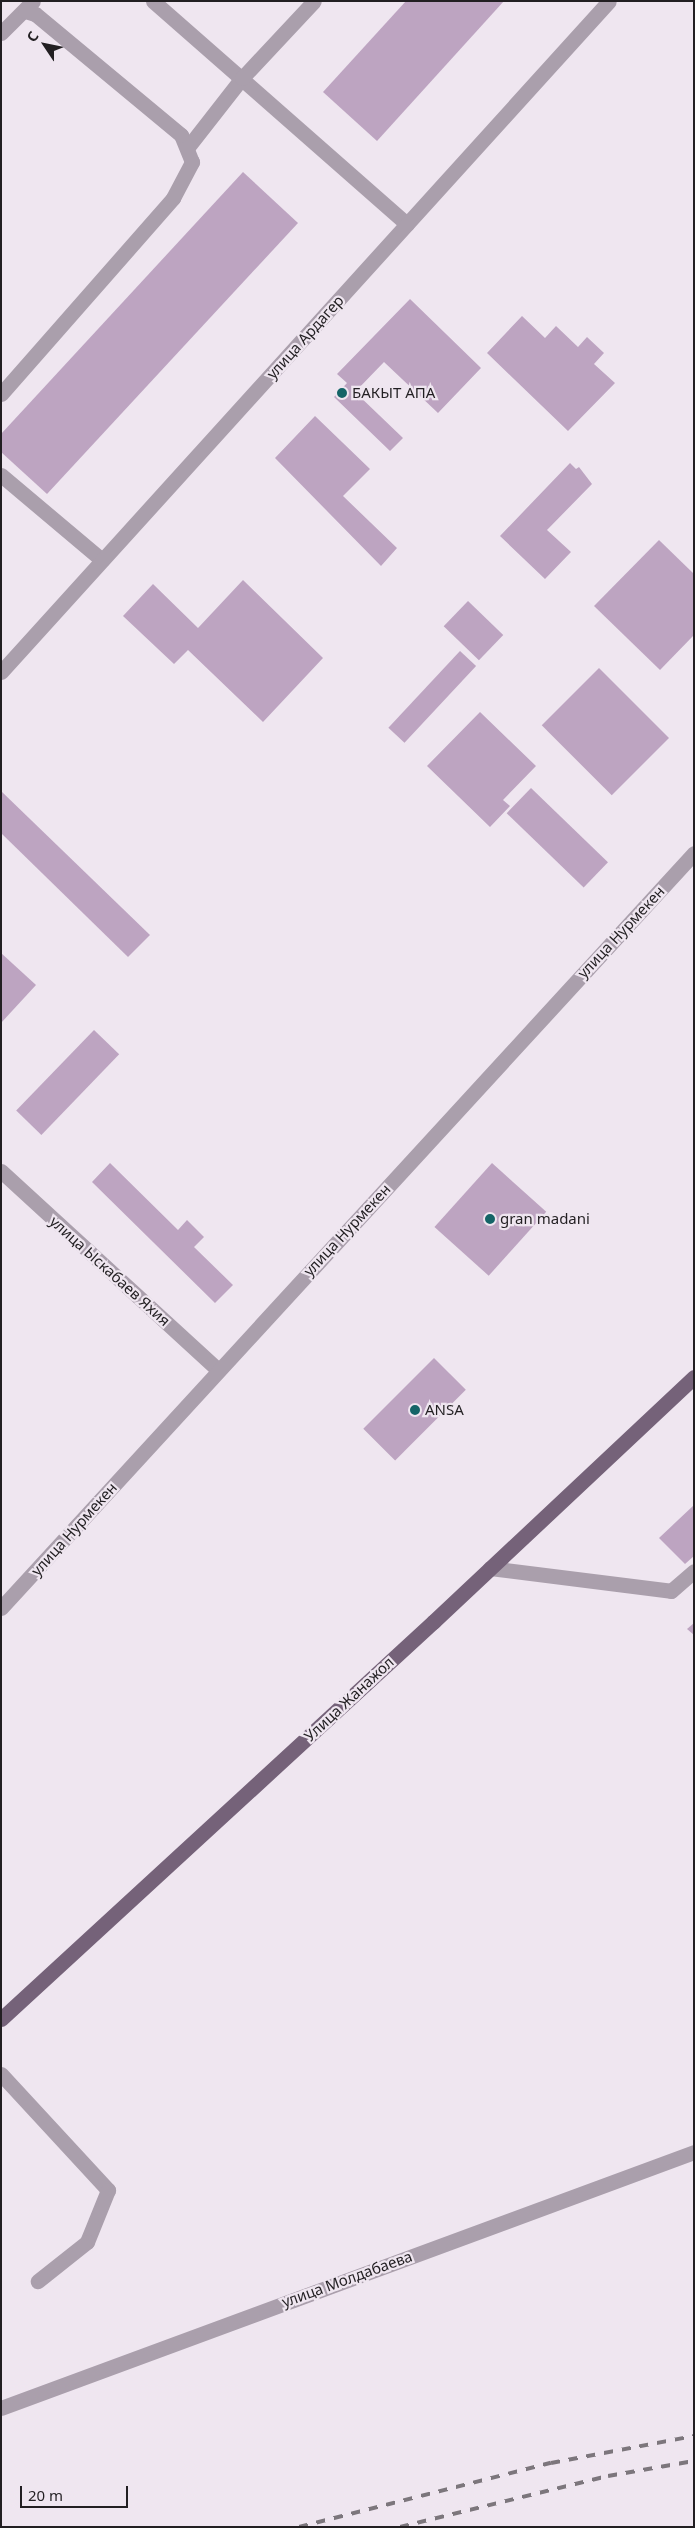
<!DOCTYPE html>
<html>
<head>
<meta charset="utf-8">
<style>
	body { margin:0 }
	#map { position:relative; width:695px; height:2528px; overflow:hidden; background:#efe6f0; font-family:"Noto Sans",sans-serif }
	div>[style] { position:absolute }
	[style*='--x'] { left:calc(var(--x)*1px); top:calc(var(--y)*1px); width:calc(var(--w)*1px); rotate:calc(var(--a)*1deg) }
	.building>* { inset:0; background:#bda4c1; transform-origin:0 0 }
	.service>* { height:15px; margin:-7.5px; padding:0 7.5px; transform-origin:7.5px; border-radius:7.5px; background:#aa9fac }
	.minor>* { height:15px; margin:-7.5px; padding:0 7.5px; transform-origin:7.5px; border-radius:7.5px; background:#aa9fac }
	.primary>* { height:15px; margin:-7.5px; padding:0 7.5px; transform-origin:7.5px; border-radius:7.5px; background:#756279 }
	.rail>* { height:4px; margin-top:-2px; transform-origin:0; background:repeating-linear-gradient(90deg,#7c767c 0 9px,transparent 0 18px) }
	.dots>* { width:14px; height:14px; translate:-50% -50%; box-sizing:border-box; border:2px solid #efe6f0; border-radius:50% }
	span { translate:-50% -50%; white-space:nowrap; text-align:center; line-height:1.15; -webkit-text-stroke:4.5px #efe6f0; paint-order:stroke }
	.street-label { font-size:15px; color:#221f22 }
	.poi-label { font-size:15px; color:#221f22 }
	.left { translate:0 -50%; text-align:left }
	.frame { position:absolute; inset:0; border:2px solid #221f22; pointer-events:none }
	.north { position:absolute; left:20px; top:20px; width:50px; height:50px; -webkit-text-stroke:4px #efe6f0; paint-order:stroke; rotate:304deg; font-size:14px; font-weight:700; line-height:20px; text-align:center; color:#221f22 }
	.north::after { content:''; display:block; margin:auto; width:18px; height:22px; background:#221f22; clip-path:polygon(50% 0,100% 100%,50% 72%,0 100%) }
	.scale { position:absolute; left:20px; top:2486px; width:108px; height:22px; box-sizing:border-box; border:2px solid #221f22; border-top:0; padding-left:6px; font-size:15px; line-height:18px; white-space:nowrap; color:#221f22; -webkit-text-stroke:4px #efe6f0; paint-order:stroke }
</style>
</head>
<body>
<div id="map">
	<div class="building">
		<div style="clip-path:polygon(406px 1px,504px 1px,377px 141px,323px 92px)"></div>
		<div style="clip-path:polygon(243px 172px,298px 223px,47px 494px,1px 452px,1px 434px)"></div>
		<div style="clip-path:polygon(410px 299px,481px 368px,438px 413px,384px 362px,355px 392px,403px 438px,390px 451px,334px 397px,347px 383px,337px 374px)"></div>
		<div style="clip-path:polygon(522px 316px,545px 338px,556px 326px,578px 347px,587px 337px,604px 353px,594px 364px,615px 383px,568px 431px,487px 353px)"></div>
		<div style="clip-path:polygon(315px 416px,370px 469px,343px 496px,397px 548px,381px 566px,275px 458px)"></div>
		<div style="clip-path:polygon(570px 463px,576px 469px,579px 467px,592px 484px,547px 530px,571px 552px,545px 579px,500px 536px)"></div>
		<div style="clip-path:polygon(659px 540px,694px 574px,694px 635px,660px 670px,594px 606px)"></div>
		<div style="clip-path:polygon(243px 580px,323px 658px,263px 722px,188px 650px,174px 664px,123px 616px,153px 584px,198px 628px)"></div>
		<div style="left:468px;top:601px;width:49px;height:35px;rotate:44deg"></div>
		<div style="left:460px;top:651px;width:22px;height:105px;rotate:43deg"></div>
		<div style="left:599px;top:668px;width:99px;height:81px;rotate:45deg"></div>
		<div style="clip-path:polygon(480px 712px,536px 766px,503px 800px,510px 806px,490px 827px,427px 766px)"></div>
		<div style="left:531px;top:788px;width:107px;height:35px;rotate:44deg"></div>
		<div style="clip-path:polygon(1px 791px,150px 935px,128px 957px,1px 833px)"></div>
		<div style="clip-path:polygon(1px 953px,36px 985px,1px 1023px)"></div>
		<div style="left:94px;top:1030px;width:35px;height:112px;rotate:44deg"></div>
		<div style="clip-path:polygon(110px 1163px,178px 1230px,187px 1220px,204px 1237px,194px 1247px,233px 1285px,215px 1303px,92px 1182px)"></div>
		<div style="left:492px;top:1163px;width:73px;height:86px;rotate:42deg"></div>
		<div style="left:434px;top:1358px;width:45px;height:100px;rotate:45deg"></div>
		<div style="clip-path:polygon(694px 1505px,694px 1556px,685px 1564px,659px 1538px)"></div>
		<div style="clip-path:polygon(694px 1623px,694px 1635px,687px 1629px)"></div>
	</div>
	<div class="service">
		<div style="--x:153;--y:1;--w:338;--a:41.3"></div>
		<div style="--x:1;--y:33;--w:45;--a:-45"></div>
		<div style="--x:188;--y:147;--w:88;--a:-52"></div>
		<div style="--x:242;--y:78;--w:105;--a:-46.9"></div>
		<div style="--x:1;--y:394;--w:261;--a:-48.7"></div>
		<div style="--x:173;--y:198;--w:41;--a:-62.2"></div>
		<div style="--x:192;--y:162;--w:29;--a:-112"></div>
		<div style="--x:181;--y:135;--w:190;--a:-140.3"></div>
		<div style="--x:35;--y:14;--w:10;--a:-163"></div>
		<div style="--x:1;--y:475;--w:132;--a:40.1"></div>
		<div style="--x:490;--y:1568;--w:182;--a:7.2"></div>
		<div style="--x:671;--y:1591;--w:30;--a:-41"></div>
		<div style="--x:1;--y:2074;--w:158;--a:47.3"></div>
		<div style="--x:108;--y:2190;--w:56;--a:112"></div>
		<div style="--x:87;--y:2242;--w:63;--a:141.5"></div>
	</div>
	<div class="minor">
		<div style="--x:1;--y:672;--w:905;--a:-47.82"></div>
		<div style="--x:1;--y:1171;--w:294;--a:42.5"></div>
		<div style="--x:1;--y:1608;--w:1025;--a:-47.45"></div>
		<div style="--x:1;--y:2408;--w:739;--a:-20.27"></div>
	</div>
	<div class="primary">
		<div style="--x:1;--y:2019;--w:587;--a:-42.58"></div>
		<div style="--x:433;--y:1622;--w:358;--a:-43.2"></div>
	</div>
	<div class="rail">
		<div style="--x:299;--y:2527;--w:260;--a:-14.3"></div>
		<div style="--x:551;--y:2463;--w:146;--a:-10.7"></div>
		<div style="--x:400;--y:2527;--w:214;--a:-13.8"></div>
		<div style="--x:608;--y:2476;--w:87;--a:-9.9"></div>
	</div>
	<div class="dots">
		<div style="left:342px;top:393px;background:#146467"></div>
		<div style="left:490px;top:1219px;background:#146467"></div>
		<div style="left:415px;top:1410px;background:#146467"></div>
	</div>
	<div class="street-label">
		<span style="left:305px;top:337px;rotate:-48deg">улица Ардагер</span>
		<span style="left:621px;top:932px;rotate:-47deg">улица Нурмекен</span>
		<span style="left:347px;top:1230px;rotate:-47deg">улица Нурмекен</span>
		<span style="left:110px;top:1271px;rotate:42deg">улица Ыскабаев Яхия</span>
		<span style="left:74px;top:1529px;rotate:-48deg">улица Нурмекен</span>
		<span style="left:349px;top:1699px;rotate:-43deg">Улица Жанажол</span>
		<span style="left:347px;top:2279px;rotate:-20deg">улица Молдабаева</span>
	</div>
	<div class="poi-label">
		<span class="left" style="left:352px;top:393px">БАКЫТ АПА</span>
		<span class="left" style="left:500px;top:1219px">gran madani</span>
		<span class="left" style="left:425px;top:1410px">ANSA</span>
	</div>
	<div class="frame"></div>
	<div class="north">С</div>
	<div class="scale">20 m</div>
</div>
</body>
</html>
